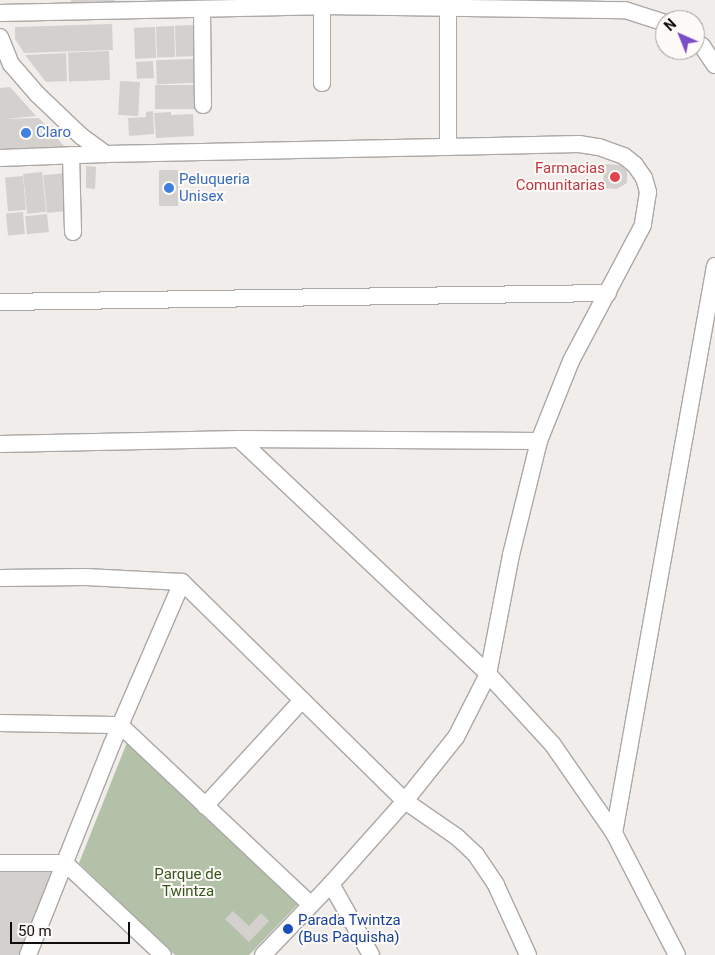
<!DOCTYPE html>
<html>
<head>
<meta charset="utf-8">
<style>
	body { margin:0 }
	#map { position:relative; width:715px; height:955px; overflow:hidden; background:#f0edeb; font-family:Roboto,sans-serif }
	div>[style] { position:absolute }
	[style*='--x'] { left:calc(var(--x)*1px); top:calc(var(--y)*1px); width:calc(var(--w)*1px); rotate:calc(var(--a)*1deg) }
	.green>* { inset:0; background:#b2c1a8 }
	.building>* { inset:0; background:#d3d0ce; transform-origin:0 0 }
	.roads { filter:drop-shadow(1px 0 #aba8a6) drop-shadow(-1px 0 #aba8a6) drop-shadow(0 1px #aba8a6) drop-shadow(0 -1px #aba8a6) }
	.minor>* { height:16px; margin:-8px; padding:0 8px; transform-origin:8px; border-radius:8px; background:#fff }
	.dots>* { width:14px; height:14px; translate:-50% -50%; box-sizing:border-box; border:2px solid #fefaf8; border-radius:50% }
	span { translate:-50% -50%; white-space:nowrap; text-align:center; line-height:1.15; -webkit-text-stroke:4px #fefaf8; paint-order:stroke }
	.shop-label { font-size:15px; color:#366cbe }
	.left { translate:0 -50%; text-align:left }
	.health-label { font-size:15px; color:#be3a42 }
	.right { translate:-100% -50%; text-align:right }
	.park-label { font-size:15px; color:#36561c }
	.transit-label { font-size:15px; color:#164399 }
	.north { position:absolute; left:655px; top:10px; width:50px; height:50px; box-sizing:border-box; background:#fefaf8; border:1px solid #9e9c9a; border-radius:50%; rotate:316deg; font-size:14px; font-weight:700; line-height:20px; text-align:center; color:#0f0e0e }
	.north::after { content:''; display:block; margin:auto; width:18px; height:22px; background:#7c4ec6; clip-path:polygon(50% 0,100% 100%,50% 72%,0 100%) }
	.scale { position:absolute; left:10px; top:922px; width:120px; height:22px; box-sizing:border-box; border:2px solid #0f0e0e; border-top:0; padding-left:6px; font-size:15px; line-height:18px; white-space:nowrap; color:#0f0e0e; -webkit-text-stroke:4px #fefaf8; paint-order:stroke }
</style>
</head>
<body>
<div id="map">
	<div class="green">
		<div style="clip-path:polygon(128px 740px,299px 903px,249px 955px,175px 955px,79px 863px)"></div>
	</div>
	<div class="building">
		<div style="clip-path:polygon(71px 0,115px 0,115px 3px,72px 7px)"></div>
		<div style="clip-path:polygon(112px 24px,113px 50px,24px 53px,15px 39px,15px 27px)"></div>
		<div style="left:195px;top:25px;width:31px;height:20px;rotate:88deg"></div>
		<div style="left:174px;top:26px;width:31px;height:18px;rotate:88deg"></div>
		<div style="left:155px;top:27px;width:31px;height:21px;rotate:88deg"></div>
		<div style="left:109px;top:51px;width:29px;height:41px;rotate:88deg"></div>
		<div style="clip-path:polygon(66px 53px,67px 81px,46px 82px,25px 55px)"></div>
		<div style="left:193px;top:59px;width:24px;height:37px;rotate:88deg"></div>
		<div style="left:153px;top:61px;width:17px;height:17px;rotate:87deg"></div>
		<div style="left:120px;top:81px;width:20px;height:34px;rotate:3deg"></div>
		<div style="left:195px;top:85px;width:24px;height:40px;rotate:90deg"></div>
		<div style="clip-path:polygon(10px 87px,36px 116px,4px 119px,39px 118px,65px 147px,0 150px,0 88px)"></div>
		<div style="clip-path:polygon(153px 111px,154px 134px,129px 136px,128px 118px,146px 117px,146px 112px)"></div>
		<div style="clip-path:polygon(171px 112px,171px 115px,193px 114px,194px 136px,156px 138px,154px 113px)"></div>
		<div style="clip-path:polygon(604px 164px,621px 165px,627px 171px,627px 183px,617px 189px,603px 188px)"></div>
		<div style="clip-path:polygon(86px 166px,96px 167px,95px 189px,86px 188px)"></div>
		<div style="left:159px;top:170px;width:19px;height:36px"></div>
		<div style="left:42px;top:172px;width:40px;height:19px;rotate:84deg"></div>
		<div style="left:65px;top:173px;width:38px;height:22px;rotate:84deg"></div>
		<div style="left:23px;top:176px;width:34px;height:18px;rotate:85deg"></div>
		<div style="left:23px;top:212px;width:22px;height:17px;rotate:85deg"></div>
		<div style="left:47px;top:214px;width:18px;height:22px;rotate:84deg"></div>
		<div style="clip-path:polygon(0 869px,57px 869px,22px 955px,0 955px)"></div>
		<div style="clip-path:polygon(233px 911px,249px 926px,261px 913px,269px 921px,249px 942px,225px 919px)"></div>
	</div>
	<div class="roads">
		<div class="minor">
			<div style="--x:322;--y:6;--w:77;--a:90"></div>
			<div style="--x:202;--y:10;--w:95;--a:89.4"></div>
			<div style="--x:0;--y:13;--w:322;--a:-1.2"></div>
			<div style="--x:322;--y:6;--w:303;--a:0.8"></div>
			<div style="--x:625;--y:10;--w:42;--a:18"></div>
			<div style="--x:0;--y:37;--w:29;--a:68"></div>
			<div style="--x:11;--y:64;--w:40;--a:49"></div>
			<div style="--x:37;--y:94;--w:61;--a:43.7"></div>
			<div style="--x:81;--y:136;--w:31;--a:36"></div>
			<div style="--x:106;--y:154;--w:473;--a:-1.2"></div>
			<div style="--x:579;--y:144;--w:20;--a:9"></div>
			<div style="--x:599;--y:147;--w:27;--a:20"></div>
			<div style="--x:624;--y:156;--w:14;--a:39"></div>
			<div style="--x:635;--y:165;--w:16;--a:55"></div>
			<div style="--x:644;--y:178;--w:15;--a:74"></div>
			<div style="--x:648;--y:192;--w:33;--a:99"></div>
			<div style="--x:643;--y:225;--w:154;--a:117.9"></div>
			<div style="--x:571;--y:361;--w:86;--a:111.8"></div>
			<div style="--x:539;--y:441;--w:117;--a:103.8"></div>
			<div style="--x:511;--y:555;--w:121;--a:100.9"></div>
			<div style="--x:488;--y:674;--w:71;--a:116.9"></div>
			<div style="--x:456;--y:737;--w:82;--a:128.6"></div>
			<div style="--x:405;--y:801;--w:111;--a:131.7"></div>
			<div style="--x:331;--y:884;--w:98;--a:133.8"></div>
			<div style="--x:695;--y:41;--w:9;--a:36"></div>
			<div style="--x:702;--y:46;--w:23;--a:56"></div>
			<div style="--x:448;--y:147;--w:139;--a:-90"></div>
			<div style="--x:71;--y:155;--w:77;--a:88.5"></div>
			<div style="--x:0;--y:158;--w:106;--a:-2.2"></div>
			<div style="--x:0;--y:302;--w:608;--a:-0.85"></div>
			<div style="--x:239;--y:439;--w:342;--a:43.3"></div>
			<div style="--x:488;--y:674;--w:96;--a:47.5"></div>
			<div style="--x:553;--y:745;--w:107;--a:55.3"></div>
			<div style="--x:614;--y:833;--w:137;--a:62.7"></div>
			<div style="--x:0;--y:444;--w:239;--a:-1.2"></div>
			<div style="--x:239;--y:439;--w:300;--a:0.4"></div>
			<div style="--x:0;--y:578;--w:86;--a:-0.7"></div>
			<div style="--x:86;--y:577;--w:96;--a:3"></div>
			<div style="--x:182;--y:582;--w:313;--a:44.5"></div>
			<div style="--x:405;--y:801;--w:63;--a:34.7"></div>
			<div style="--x:457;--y:837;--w:26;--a:43"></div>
			<div style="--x:476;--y:855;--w:36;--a:56"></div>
			<div style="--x:496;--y:885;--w:77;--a:65.4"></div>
			<div style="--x:0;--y:723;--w:120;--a:1"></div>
			<div style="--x:120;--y:725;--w:262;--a:43.3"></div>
			<div style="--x:205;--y:806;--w:144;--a:-47.5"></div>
			<div style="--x:614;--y:833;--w:576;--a:-79.9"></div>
			<div style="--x:0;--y:863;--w:65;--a:0"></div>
			<div style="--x:65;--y:863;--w:134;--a:43.2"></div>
			<div style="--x:331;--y:884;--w:81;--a:60.6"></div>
			<div style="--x:28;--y:955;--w:227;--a:-68.3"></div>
			<div style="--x:112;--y:744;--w:176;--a:-66.6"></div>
		</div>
	</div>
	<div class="dots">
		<div style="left:26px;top:133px;background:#3f7fe0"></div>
		<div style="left:615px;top:177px;background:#e0444e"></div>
		<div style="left:169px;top:188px;background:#3f7fe0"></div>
		<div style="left:288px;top:929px;background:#1a4fb4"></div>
	</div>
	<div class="shop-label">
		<span class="left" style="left:36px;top:133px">Claro</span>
		<span class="left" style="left:179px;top:188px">Peluqueria<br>Unisex</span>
	</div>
	<div class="health-label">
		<span class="right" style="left:605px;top:177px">Farmacias<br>Comunitarias</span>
	</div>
	<div class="park-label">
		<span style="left:188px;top:883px">Parque de<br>Twintza</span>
	</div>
	<div class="transit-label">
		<span class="left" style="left:298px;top:929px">Parada Twintza<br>(Bus Paquisha)</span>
	</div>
	<div class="north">N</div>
	<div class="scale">50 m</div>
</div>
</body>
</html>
